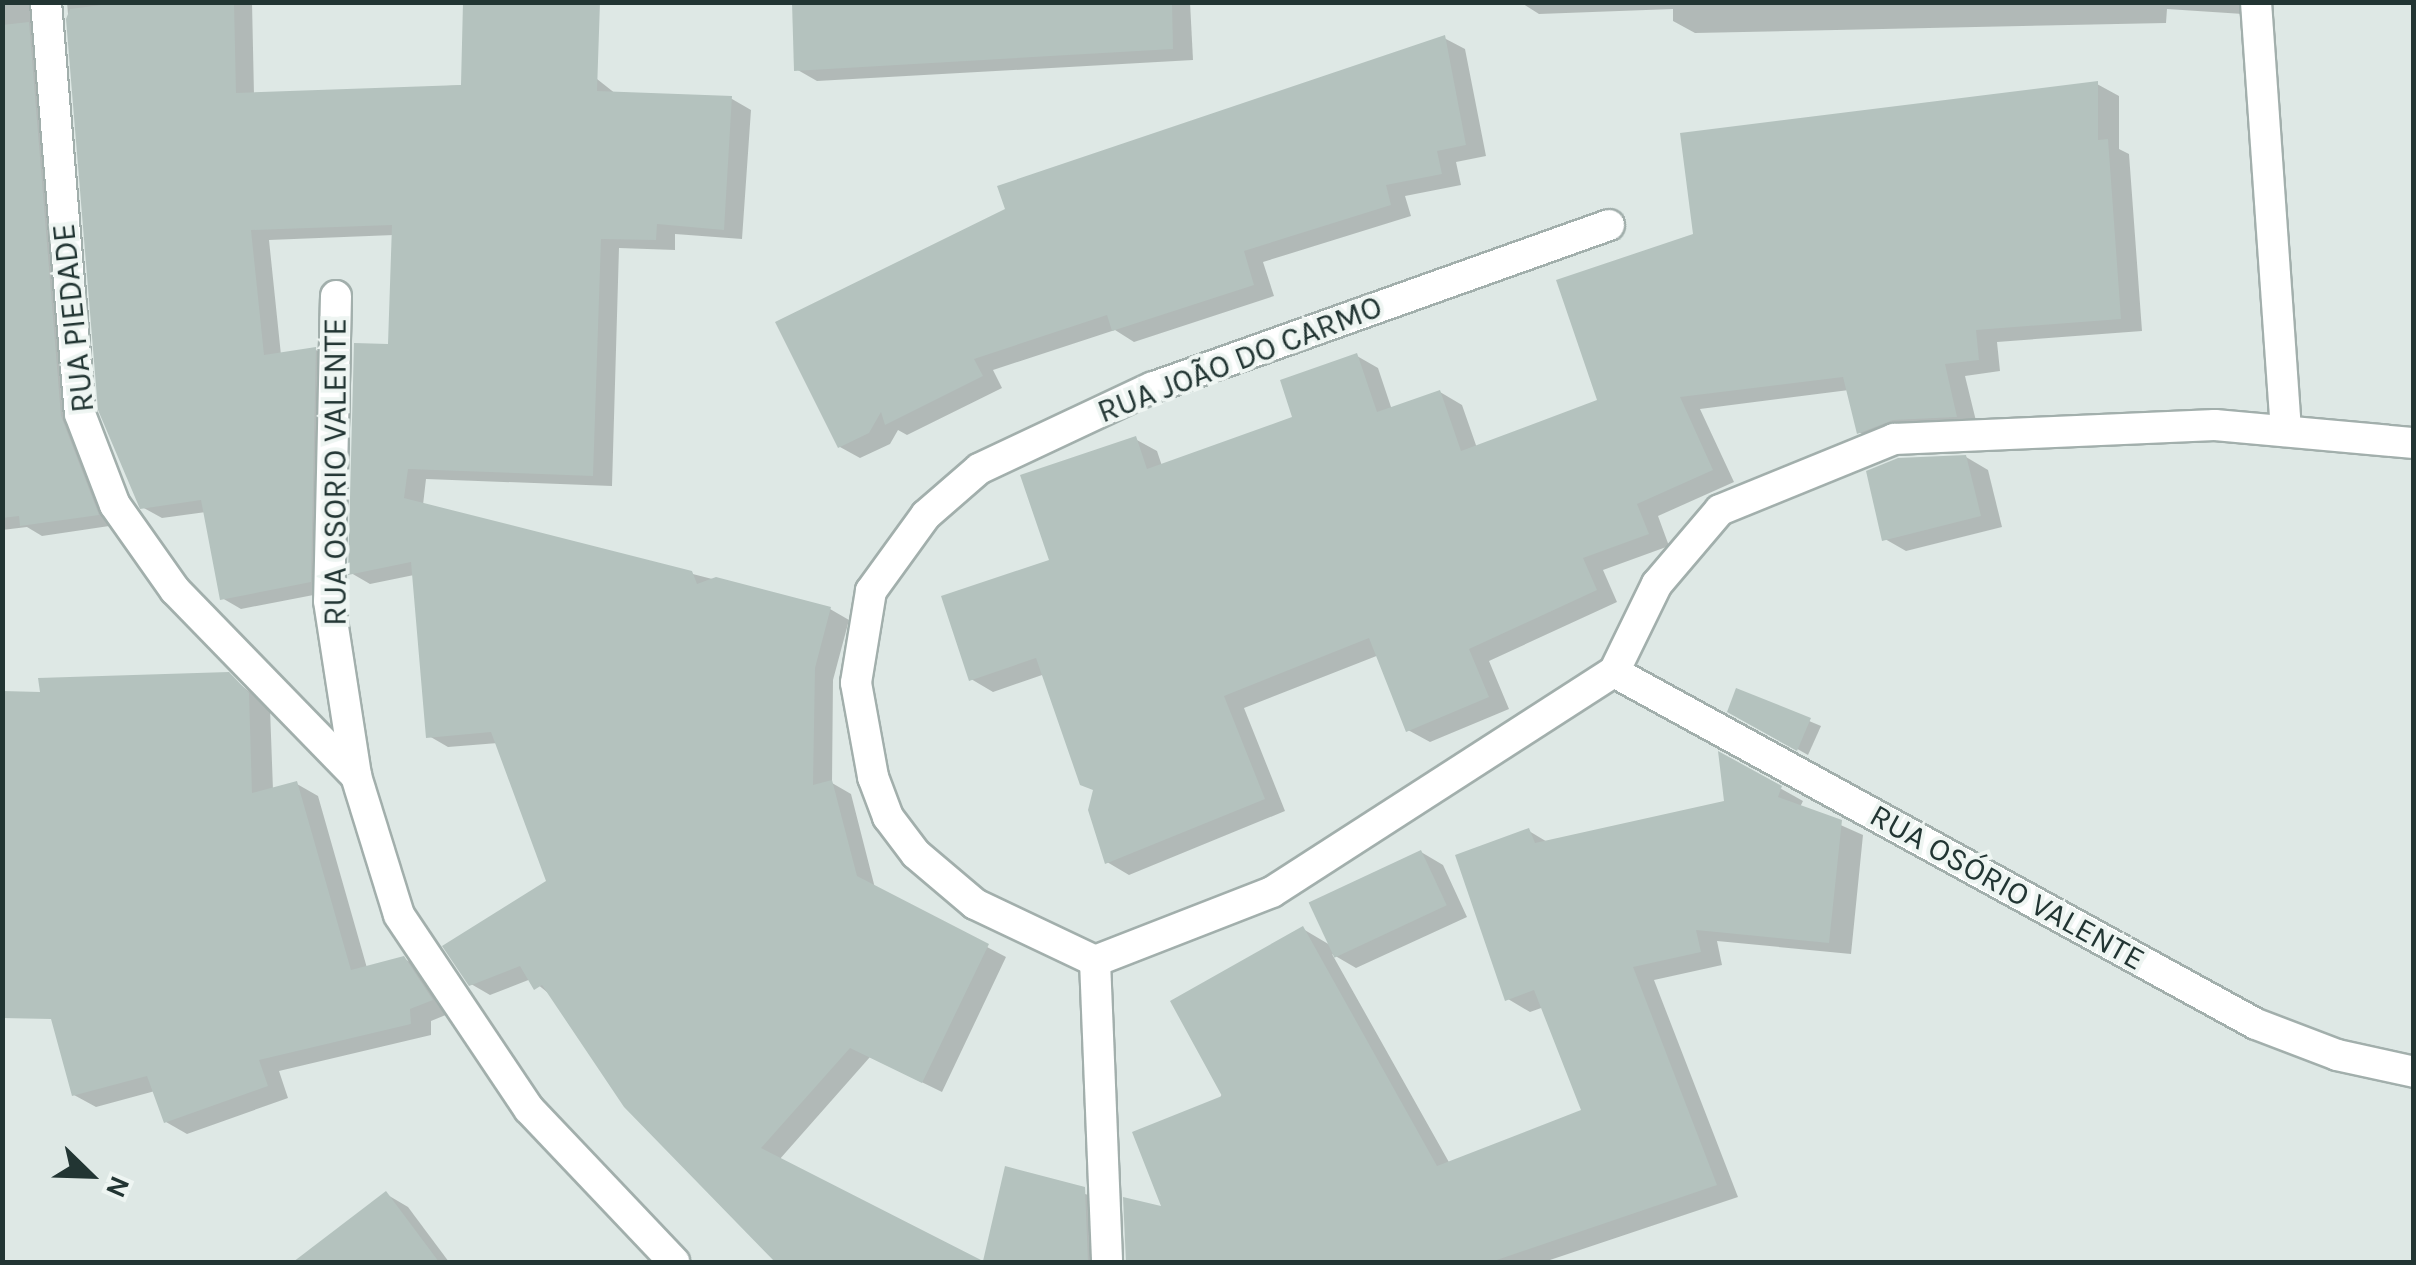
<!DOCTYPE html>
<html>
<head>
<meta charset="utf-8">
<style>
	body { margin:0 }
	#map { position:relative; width:2416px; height:1265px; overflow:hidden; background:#dee8e5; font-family:Karla,sans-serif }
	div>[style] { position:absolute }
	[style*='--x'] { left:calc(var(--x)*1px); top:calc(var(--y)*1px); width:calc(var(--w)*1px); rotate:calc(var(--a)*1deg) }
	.shadow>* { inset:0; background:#0003 }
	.building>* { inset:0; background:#b4c2be; transform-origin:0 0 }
	.roads { filter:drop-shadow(2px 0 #a2afac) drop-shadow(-2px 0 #a2afac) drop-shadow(0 2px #a2afac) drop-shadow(0 -2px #a2afac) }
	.street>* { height:30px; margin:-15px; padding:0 15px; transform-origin:15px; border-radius:15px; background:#fff }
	span { translate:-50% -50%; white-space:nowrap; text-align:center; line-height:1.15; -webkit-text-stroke:8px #eef5f2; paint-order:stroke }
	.street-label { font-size:32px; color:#223533 }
	.frame { position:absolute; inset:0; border:5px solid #223533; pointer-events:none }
	.north { position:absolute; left:40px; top:1125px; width:100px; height:100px; -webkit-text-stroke:8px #eef5f2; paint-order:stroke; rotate:113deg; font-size:28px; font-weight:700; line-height:40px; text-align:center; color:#223533 }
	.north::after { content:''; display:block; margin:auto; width:35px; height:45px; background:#223533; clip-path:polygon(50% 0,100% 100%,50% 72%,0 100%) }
</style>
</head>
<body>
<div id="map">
	<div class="shadow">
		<div style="clip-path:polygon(2px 2px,56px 2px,80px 428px,116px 525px,42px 536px,27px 527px,2px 530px)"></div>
		<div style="clip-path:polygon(67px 2px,252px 2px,254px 95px,597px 79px,616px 94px,732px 99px,751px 110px,742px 239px,675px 234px,675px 250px,619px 248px,612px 486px,426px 479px,423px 505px,830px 609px,849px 620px,833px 680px,832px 783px,851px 794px,875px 888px,1006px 957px,942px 1092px,870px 1057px,779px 1160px,979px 1262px,779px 1262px,626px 1106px,553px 997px,531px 979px,490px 995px,471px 984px,549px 882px,498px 743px,448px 747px,429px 736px,414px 575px,370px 584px,351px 573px,391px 346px,394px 235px,269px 240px,281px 355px,316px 350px,334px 361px,329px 592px,241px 609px,222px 598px,206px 512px,162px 518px,142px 507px,101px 409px)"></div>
		<div style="clip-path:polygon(795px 2px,1190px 2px,1193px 60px,817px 81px,796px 69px)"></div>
		<div style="clip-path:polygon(1520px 2px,2243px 2px,2243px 14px,2167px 9px,2166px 23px,1695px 33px,1673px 21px,1673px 9px,1539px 14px)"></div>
		<div style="clip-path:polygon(1444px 38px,1465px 49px,1486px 156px,1456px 162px,1461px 185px,1405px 196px,1411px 216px,1263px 262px,1274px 296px,1134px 342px,1115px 330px,993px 370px,1002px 388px,907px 435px,898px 430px,890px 444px,860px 458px,840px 447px,778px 323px)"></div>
		<div style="clip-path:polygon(2097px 84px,2119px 96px,2119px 149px,2129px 154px,2142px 331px,1997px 342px,2000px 371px,1965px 376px,1978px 429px,1881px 445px,1859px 432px,1849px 390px,1700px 409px,1734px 482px,1658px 516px,1669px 546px,1603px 570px,1617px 602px,1489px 661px,1509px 709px,1430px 742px,1408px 730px,1379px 655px,1244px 708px,1285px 811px,1129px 875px,1107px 862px,1095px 791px,1045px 674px,993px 692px,971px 679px,1135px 439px,1157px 451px,1162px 466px,1296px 419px,1357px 356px,1378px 368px,1392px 410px,1440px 392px,1462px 405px,1477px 448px,1600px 402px,1696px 236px)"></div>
		<div style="clip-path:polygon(1966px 457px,1988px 470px,2002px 527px,1906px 551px,1885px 539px)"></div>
		<div style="clip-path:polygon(228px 675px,270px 708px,273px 790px,297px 784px,318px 796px,367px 968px,403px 958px,425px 971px,453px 1012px,431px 1021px,431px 1035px,279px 1071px,288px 1098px,187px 1134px,166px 1122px,155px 1091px,96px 1107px,74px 1095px,42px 695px)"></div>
		<div style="clip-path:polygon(1737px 691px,1821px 726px,1808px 755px,1730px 711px)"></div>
		<div style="clip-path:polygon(1721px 755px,1803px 801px,1800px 807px,1863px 835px,1851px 954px,1717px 941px,1722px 965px,1654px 980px,1738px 1197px,1544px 1262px,1128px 1262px,1126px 1200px,1165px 1210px,1303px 929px,1330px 945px,1421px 852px,1443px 865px,1467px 917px,1356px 968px,1332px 954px,1450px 1164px,1584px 1111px,1544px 1007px,1530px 1012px,1508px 999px,1529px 831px,1549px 843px,1726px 803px)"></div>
		<div style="clip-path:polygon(1007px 1169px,1104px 1200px,1108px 1262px,985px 1262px)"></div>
		<div style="clip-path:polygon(386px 1194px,408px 1207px,449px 1262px,348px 1262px,330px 1237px)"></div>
	</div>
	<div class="building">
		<div style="clip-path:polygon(124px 2px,234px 2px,236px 93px,461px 85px,463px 2px,600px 2px,597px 91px,732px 96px,724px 230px,657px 224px,656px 240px,601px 239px,593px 476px,408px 469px,404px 498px,692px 571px,697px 584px,716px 577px,831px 607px,815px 668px,813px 785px,832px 780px,857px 876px,989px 944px,922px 1083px,850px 1048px,761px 1148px,983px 1261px,1005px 1166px,1085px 1187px,1088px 1262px,775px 1262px,624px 1107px,542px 985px,534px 990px,520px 966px,469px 986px,442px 946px,546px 881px,491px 732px,426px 738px,411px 562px,348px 575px,354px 343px,388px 344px,392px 225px,251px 230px,264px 355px,316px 347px,311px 582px,220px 600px,201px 500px,140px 509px,98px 410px,66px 19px,70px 9px)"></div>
		<div style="clip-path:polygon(792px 2px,1172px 2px,1173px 49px,794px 71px)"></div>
		<div style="clip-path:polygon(29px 22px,61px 416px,99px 515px,20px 526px,19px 516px,2px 518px,2px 25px)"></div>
		<div style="clip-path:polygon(1445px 35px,1466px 145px,1437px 151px,1442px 174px,1386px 185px,1391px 205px,1244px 251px,1254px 285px,1112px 331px,1107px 315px,974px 359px,983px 376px,885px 425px,881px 412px,869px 433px,838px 448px,775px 322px,1005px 209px,997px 186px)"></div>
		<div style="clip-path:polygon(2098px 81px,2098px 140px,2108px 139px,2121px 319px,1976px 330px,1979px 360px,1945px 364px,1957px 417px,1893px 420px,1857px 434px,1843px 377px,1680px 397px,1713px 470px,1637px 504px,1649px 534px,1583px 558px,1597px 590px,1469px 649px,1489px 697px,1406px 732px,1369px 638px,1224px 696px,1265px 799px,1105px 864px,1088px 810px,1093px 790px,1080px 785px,1036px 658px,969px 681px,941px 596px,1049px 560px,1020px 475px,1136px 436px,1147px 469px,1292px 417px,1280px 380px,1357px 353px,1377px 412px,1440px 390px,1461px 451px,1597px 400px,1556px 280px,1693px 234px,1680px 133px)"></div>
		<div style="clip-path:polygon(1966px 455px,1981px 516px,1882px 541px,1866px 471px,1898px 458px)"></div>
		<div style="clip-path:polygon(229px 672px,249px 693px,252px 793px,297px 781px,351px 970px,404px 956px,433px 1000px,410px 1009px,411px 1024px,259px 1060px,268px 1086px,164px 1123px,147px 1076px,72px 1096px,51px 1019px,2px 1018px,2px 691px,40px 692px,38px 678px)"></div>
		<div style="clip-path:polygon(1736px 688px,1811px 718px,1797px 751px,1727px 712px)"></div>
		<div style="clip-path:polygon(1718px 751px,1782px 786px,1778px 797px,1842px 820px,1829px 943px,1696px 930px,1701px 952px,1633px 967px,1717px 1185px,1491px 1262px,1126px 1262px,1123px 1197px,1161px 1206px,1132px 1132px,1222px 1096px,1170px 1001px,1303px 926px,1437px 1166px,1581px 1110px,1534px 990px,1505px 1001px,1455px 855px,1529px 828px,1535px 843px,1724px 801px)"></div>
		<div style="left:1421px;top:850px;width:61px;height:124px;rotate:65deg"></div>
		<div style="clip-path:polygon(386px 1191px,439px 1262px,293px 1262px)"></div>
	</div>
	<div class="roads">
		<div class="street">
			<div style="--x:46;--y:2;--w:413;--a:85.3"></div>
			<div style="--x:80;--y:414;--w:97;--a:69"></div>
			<div style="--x:115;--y:505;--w:104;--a:54.8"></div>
			<div style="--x:175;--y:590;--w:260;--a:45.8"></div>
			<div style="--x:2256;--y:2;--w:430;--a:86"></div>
			<div style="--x:1609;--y:225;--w:484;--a:160.4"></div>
			<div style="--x:1153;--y:387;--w:192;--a:154.8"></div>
			<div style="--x:979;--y:469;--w:70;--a:139"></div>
			<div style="--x:926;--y:515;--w:94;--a:125.9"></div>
			<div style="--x:871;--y:591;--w:93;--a:99.3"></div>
			<div style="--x:856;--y:683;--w:96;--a:79.7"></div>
			<div style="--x:873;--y:777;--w:43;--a:69.4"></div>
			<div style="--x:888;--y:817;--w:46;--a:52.9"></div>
			<div style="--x:916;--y:854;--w:77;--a:40.3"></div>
			<div style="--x:975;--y:904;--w:133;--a:25.4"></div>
			<div style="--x:1095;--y:961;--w:190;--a:-21.3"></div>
			<div style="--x:1272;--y:892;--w:407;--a:-32.8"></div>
			<div style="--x:336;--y:296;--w:305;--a:91.3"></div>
			<div style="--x:329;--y:601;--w:177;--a:81.2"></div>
			<div style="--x:356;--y:776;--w:145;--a:72.8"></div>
			<div style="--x:399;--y:915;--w:234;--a:56.2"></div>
			<div style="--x:529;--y:1109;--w:211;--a:46.5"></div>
			<div style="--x:1614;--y:672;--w:98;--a:-64"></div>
			<div style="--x:1657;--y:584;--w:97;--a:-49.6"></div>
			<div style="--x:1720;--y:510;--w:188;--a:-22.2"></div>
			<div style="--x:1894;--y:439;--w:321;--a:-2.5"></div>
			<div style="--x:2215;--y:425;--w:200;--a:5.2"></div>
			<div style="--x:1614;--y:672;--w:732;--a:28.74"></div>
			<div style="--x:2256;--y:1024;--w:87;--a:20.9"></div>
			<div style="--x:2337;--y:1055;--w:79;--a:12.4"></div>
			<div style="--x:1095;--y:961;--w:301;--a:87.7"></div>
		</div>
	</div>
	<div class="street-label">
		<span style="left:74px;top:318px;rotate:-96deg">RUA PIEDADE</span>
		<span style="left:1240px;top:360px;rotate:-21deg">RUA JOÃO DO CARMO</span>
		<span style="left:336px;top:472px;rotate:-90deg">RUA OSORIO VALENTE</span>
		<span style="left:2007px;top:888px;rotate:29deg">RUA OSÓRIO VALENTE</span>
	</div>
	<div class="frame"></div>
	<div class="north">N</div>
</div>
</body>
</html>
